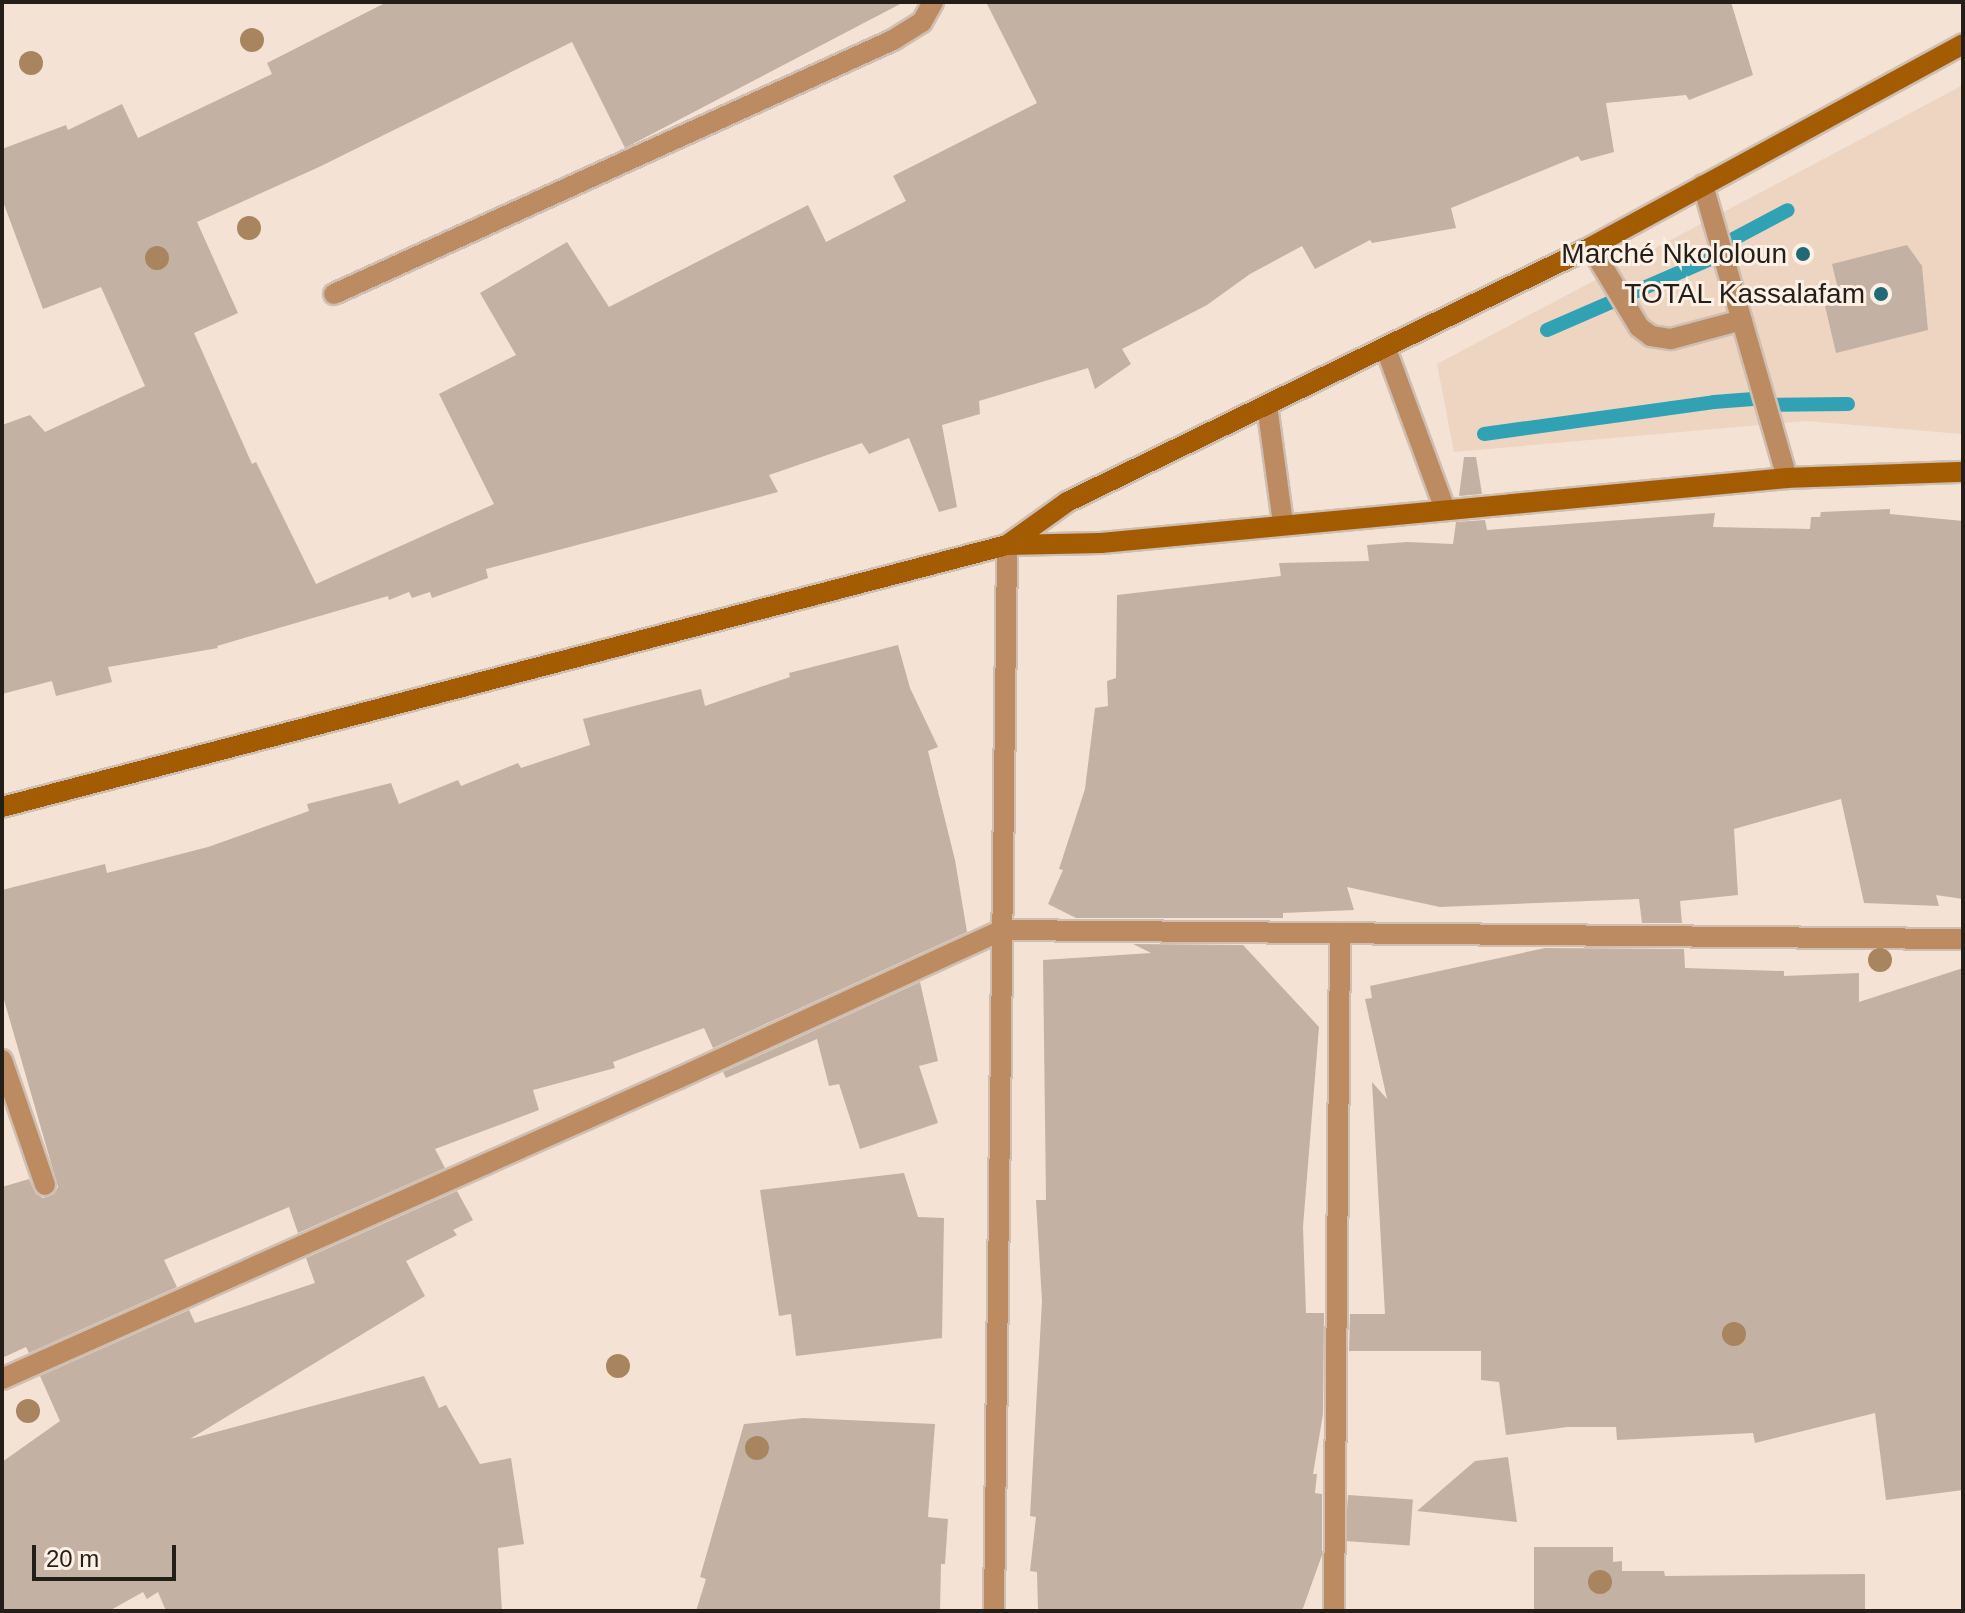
<!DOCTYPE html>
<html>
<head>
<meta charset="utf-8">
<style>
	body { margin:0 }
	#map { position:relative; width:1965px; height:1613px; overflow:hidden; background:#f4e2d4; font-family:Helvetica,sans-serif }
	div>[style] { position:absolute }
	[style*='--x'] { left:calc(var(--x)*1px); top:calc(var(--y)*1px); width:calc(var(--w)*1px); rotate:calc(var(--a)*1deg) }
	.built>* { inset:0; background:#edd5c2 }
	.stream>* { height:14px; margin:-7px; padding:0 7px; transform-origin:7px; border-radius:7px; background:#31a2b4 }
	.building>* { inset:0; background:#c3b2a4; transform-origin:0 0 }
	.roads { filter:drop-shadow(2px 0 #cfbfb2) drop-shadow(-2px 0 #cfbfb2) drop-shadow(0 2px #cfbfb2) drop-shadow(0 -2px #cfbfb2) }
	.lane>* { height:20px; margin:-10px; padding:0 10px; transform-origin:10px; border-radius:10px; background:#bd8b61 }
	.street>* { height:20px; margin:-10px; padding:0 10px; transform-origin:10px; border-radius:10px; background:#bd8b61 }
	.secondary>* { height:20px; margin:-10px; padding:0 10px; transform-origin:10px; border-radius:10px; background:#a45c03 }
	.trees>* { width:24px; height:24px; margin:-12px; border-radius:50%; background:#a8855f }
	.dots>* { width:22px; height:22px; translate:-50% -50%; box-sizing:border-box; border:4px solid #fef0e5; border-radius:50% }
	span { translate:-50% -50%; white-space:nowrap; text-align:center; line-height:1.15; -webkit-text-stroke:6px #fef0e5; paint-order:stroke }
	.poi-label { font-size:28px; color:#241e19 }
	.right { translate:-100% -50%; text-align:right }
	.frame { position:absolute; inset:0; border:4px solid #241e19; pointer-events:none }
	.scale { position:absolute; left:32px; top:1545px; width:144px; height:36px; box-sizing:border-box; border:4px solid #241e19; border-top:0; padding-left:10px; font-size:24px; line-height:28px; white-space:nowrap; color:#241e19; -webkit-text-stroke:6px #fef0e5; paint-order:stroke }
</style>
</head>
<body>
<div id="map">
	<div class="built">
		<div style="clip-path:polygon(1963px 85px,1963px 434px,1806px 421px,1454px 452px,1437px 364px)"></div>
	</div>
	<div class="stream">
		<div style="--x:1547;--y:330;--w:195;--a:-23.5"></div>
		<div style="--x:1726;--y:252;--w:8;--a:-104"></div>
		<div style="--x:1724;--y:244;--w:72;--a:-28"></div>
		<div style="--x:1484;--y:434;--w:232;--a:-7.9"></div>
		<div style="--x:1714;--y:402;--w:52;--a:-4.4"></div>
		<div style="--x:1766;--y:398;--w:7;--a:82"></div>
		<div style="--x:1767;--y:405;--w:81;--a:-0.7"></div>
	</div>
	<div class="building">
		<div style="clip-path:polygon(387px 2px,904px 2px,625px 148px,572px 42px,319px 167px,197px 222px,238px 313px,194px 333px,252px 464px,256px 462px,316px 584px,494px 504px,439px 394px,516px 355px,480px 293px,567px 242px,609px 307px,808px 205px,826px 242px,906px 201px,893px 176px,1037px 103px,986px 2px,1731px 2px,1753px 75px,1689px 100px,1686px 95px,1606px 103px,1614px 152px,1581px 161px,1578px 156px,1451px 208px,1456px 228px,1372px 243px,1370px 240px,1315px 269px,1302px 246px,1250px 274px,1207px 305px,1122px 349px,1131px 364px,1095px 389px,1088px 368px,979px 401px,980px 414px,942px 425px,957px 507px,939px 512px,909px 438px,869px 454px,862px 443px,769px 475px,778px 492px,486px 569px,488px 578px,432px 598px,430px 592px,412px 598px,409px 592px,389px 600px,388px 596px,217px 646px,218px 648px,108px 667px,112px 682px,56px 696px,52px 681px,2px 694px,2px 425px,30px 415px,45px 432px,145px 386px,101px 287px,43px 309px,2px 199px,2px 149px,66px 125px,68px 130px,122px 104px,138px 138px,272px 74px,267px 63px)"></div>
		<div style="clip-path:polygon(1907px 245px,1922px 266px,1928px 330px,1836px 353px,1825px 306px,1841px 302px,1832px 264px)"></div>
		<div style="clip-path:polygon(1464px 457px,1476px 457px,1482px 494px,1459px 496px)"></div>
		<div style="clip-path:polygon(1890px 509px,1890px 514px,1963px 521px,1963px 899px,1936px 895px,1939px 906px,1864px 903px,1841px 799px,1734px 829px,1738px 895px,1680px 901px,1682px 923px,1642px 923px,1639px 899px,1440px 907px,1347px 887px,1354px 910px,1283px 913px,1283px 918px,1076px 918px,1048px 904px,1063px 870px,1059px 869px,1085px 789px,1095px 708px,1108px 706px,1107px 681px,1116px 678px,1117px 595px,1281px 576px,1279px 563px,1369px 561px,1367px 545px,1407px 542px,1453px 544px,1456px 522px,1485px 520px,1487px 530px,1715px 513px,1713px 527px,1810px 529px,1811px 517px,1820px 517px,1821px 512px)"></div>
		<div style="clip-path:polygon(898px 645px,910px 688px,938px 747px,928px 751px,955px 860px,967px 932px,713px 1048px,704px 1028px,613px 1062px,615px 1068px,533px 1090px,539px 1110px,435px 1149px,445px 1168px,298px 1233px,289px 1207px,164px 1260px,177px 1287px,29px 1353px,26px 1347px,2px 1358px,2px 1187px,29px 1179px,36px 1194px,43px 1198px,54px 1194px,58px 1187px,2px 993px,2px 890px,105px 864px,107px 873px,208px 847px,309px 811px,307px 804px,391px 783px,399px 804px,458px 780px,461px 786px,518px 763px,521px 768px,590px 745px,583px 719px,701px 689px,705px 706px,790px 677px,789px 673px)"></div>
		<div style="clip-path:polygon(1133px 944px,1243px 945px,1319px 1027px,1303px 1227px,1306px 1313px,1324px 1313px,1323px 1414px,1313px 1474px,1317px 1474px,1315px 1493px,1322px 1494px,1322px 1555px,1302px 1611px,1038px 1611px,1037px 1572px,1030px 1571px,1036px 1517px,1030px 1516px,1042px 1301px,1036px 1200px,1046px 1200px,1043px 960px,1151px 953px)"></div>
		<div style="clip-path:polygon(1545px 948px,1684px 949px,1685px 968px,1784px 971px,1784px 976px,1859px 973px,1859px 1002px,1963px 968px,1963px 1490px,1886px 1500px,1875px 1413px,1755px 1443px,1753px 1433px,1617px 1440px,1616px 1427px,1567px 1427px,1506px 1435px,1499px 1382px,1481px 1380px,1481px 1351px,1349px 1351px,1350px 1314px,1385px 1314px,1372px 1082px,1387px 1099px,1365px 999px,1372px 998px,1370px 986px)"></div>
		<div style="clip-path:polygon(920px 982px,938px 1061px,919px 1066px,938px 1123px,860px 1149px,839px 1084px,829px 1086px,817px 1039px,726px 1078px,723px 1072px)"></div>
		<div style="clip-path:polygon(904px 1173px,918px 1217px,944px 1218px,942px 1338px,796px 1356px,791px 1314px,779px 1316px,760px 1190px)"></div>
		<div style="clip-path:polygon(457px 1191px,473px 1220px,453px 1230px,457px 1235px,406px 1261px,425px 1296px,190px 1439px,424px 1376px,439px 1408px,446px 1405px,480px 1464px,511px 1458px,524px 1544px,498px 1548px,502px 1611px,166px 1611px,158px 1592px,147px 1599px,143px 1592px,109px 1611px,2px 1611px,2px 1462px,60px 1421px,40px 1376px,189px 1310px,195px 1323px,315px 1283px,306px 1258px)"></div>
		<div style="clip-path:polygon(803px 1418px,935px 1424px,928px 1517px,948px 1519px,945px 1564px,941px 1564px,940px 1611px,696px 1611px,706px 1579px,700px 1577px,744px 1424px)"></div>
		<div style="clip-path:polygon(1508px 1457px,1517px 1522px,1417px 1511px,1475px 1461px)"></div>
		<div style="left:1348px;top:1495px;width:65px;height:46px;rotate:4deg"></div>
		<div style="clip-path:polygon(1534px 1547px,1613px 1547px,1613px 1562px,1622px 1561px,1622px 1571px,1664px 1571px,1665px 1576px,1865px 1574px,1865px 1611px,1534px 1611px)"></div>
	</div>
	<div class="roads">
		<div class="lane">
			<div style="--x:1703;--y:185;--w:305;--a:74"></div>
			<div style="--x:1591;--y:247;--w:93;--a:59"></div>
			<div style="--x:1639;--y:327;--w:15;--a:37"></div>
			<div style="--x:1651;--y:336;--w:20;--a:9"></div>
			<div style="--x:1671;--y:339;--w:73;--a:-15"></div>
			<div style="--x:334;--y:294;--w:614;--a:-24.44"></div>
			<div style="--x:893;--y:40;--w:34;--a:-32"></div>
			<div style="--x:922;--y:22;--w:23;--a:-61"></div>
			<div style="--x:1386;--y:349;--w:171;--a:69.8"></div>
			<div style="--x:1267;--y:405;--w:120;--a:82.3"></div>
		</div>
		<div class="street">
			<div style="--x:2;--y:1060;--w:132;--a:71"></div>
			<div style="--x:2;--y:1379;--w:741;--a:-23.97"></div>
			<div style="--x:679;--y:1078;--w:355;--a:-24.6"></div>
			<div style="--x:1002;--y:930;--w:961;--a:0.54"></div>
			<div style="--x:994;--y:1611;--w:1066;--a:-89.3"></div>
			<div style="--x:1334;--y:1611;--w:677;--a:-89.49"></div>
		</div>
		<div class="secondary">
			<div style="--x:1007;--y:545;--w:94;--a:-1.2"></div>
			<div style="--x:1101;--y:543;--w:689;--a:-5.41"></div>
			<div style="--x:1787;--y:478;--w:176;--a:-2"></div>
			<div style="--x:2;--y:807;--w:1039;--a:-14.61"></div>
			<div style="--x:1007;--y:545;--w:74;--a:-35.6"></div>
			<div style="--x:1067;--y:502;--w:583;--a:-25.95"></div>
			<div style="--x:1591;--y:247;--w:424;--a:-28.6"></div>
		</div>
	</div>
	<div class="trees">
		<div style="left:252px;top:40px"></div>
		<div style="left:31px;top:63px"></div>
		<div style="left:249px;top:228px"></div>
		<div style="left:157px;top:258px"></div>
		<div style="left:1880px;top:960px"></div>
		<div style="left:1734px;top:1334px"></div>
		<div style="left:618px;top:1366px"></div>
		<div style="left:28px;top:1411px"></div>
		<div style="left:757px;top:1448px"></div>
		<div style="left:1600px;top:1582px"></div>
	</div>
	<div class="dots">
		<div style="left:1803px;top:254px;background:#206975"></div>
		<div style="left:1881px;top:294px;background:#206975"></div>
	</div>
	<div class="poi-label">
		<span class="right" style="left:1787px;top:254px">Marché Nkololoun</span>
		<span class="right" style="left:1865px;top:294px">TOTAL Kassalafam</span>
	</div>
	<div class="frame"></div>
	<div class="scale">20 m</div>
</div>
</body>
</html>
